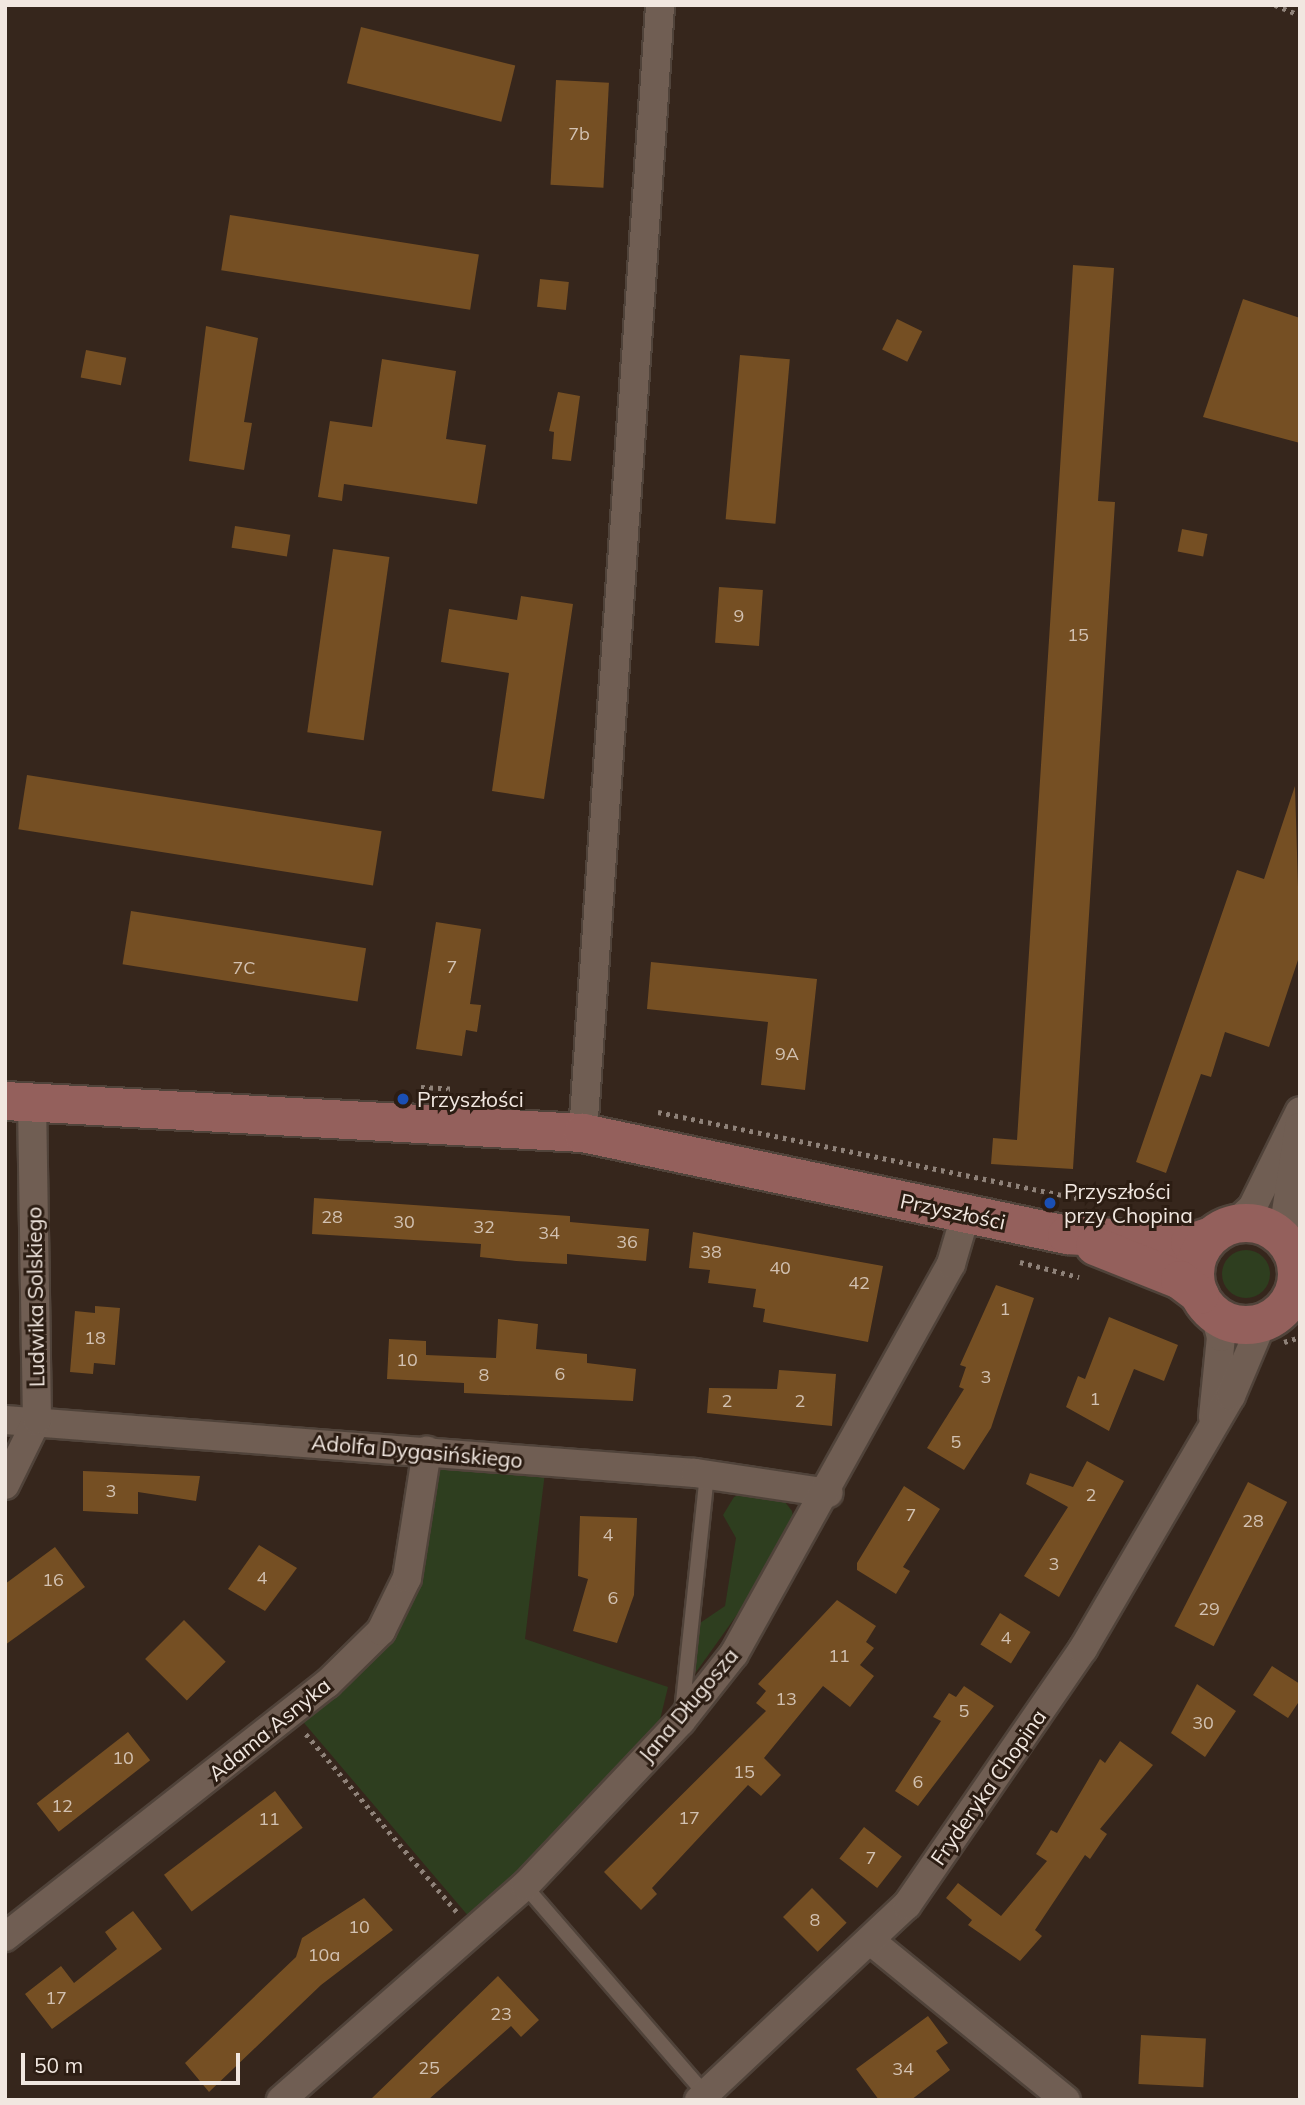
<!DOCTYPE html>
<html>
<head>
<meta charset="utf-8">
<style>
	body { margin:0 }
	#map { position:relative; width:1305px; height:2105px; overflow:hidden; background:#36261c; font-family:Mulish,sans-serif }
	div>[style] { position:absolute }
	[style*='--x'] { left:calc(var(--x)*1px); top:calc(var(--y)*1px); width:calc(var(--w)*1px); rotate:calc(var(--a)*1deg) }
	.green>* { inset:0; background:#2e3e1f }
	.round { border-radius:50% }
	.building>* { inset:0; background:#754f23; transform-origin:0 0 }
	.path>* { height:4.5px; margin-top:-2.25px; transform-origin:0; background:repeating-linear-gradient(90deg,#8f8279 0 3.5px,transparent 0 8.5px) }
	.roads { filter:drop-shadow(2px 0 #50433a) drop-shadow(-2px 0 #50433a) drop-shadow(0 2px #50433a) drop-shadow(0 -2px #50433a) }
	.lane>* { height:14px; margin:-7px; padding:0 7px; transform-origin:7px; border-radius:7px; background:#705e53 }
	.street>* { height:28px; margin:-14px; padding:0 14px; transform-origin:14px; border-radius:14px; background:#705e53 }
	.secondary>* { height:38px; margin:-19px; padding:0 19px; transform-origin:19px; border-radius:19px; background:#94605c }
	.secondary>.ring { margin:-19px; padding:0; box-sizing:content-box; background:none; border:38px solid #94605c; border-radius:50% }
	.dots>* { width:19px; height:19px; translate:-50% -50%; box-sizing:border-box; border:4px solid #2c1d13; border-radius:50% }
	span { translate:-50% -50%; white-space:nowrap; text-align:center; line-height:1.15; -webkit-text-stroke:6px #2c1d13; paint-order:stroke }
	.number-label { font-size:18px; color:#d2c1b1 }
	.number-label span { -webkit-text-stroke-width:0 }
	.poi-label { font-size:21px; color:#f1e7e0 }
	.left { translate:0 -50%; text-align:left }
	.street-label { font-size:21px; color:#f1e7e0 }
	.frame { position:absolute; inset:0; border:7px solid #f1e7e0; pointer-events:none }
	.scale { position:absolute; left:21px; top:2053px; width:219px; height:32px; box-sizing:border-box; border:4px solid #f1e7e0; border-top:0; padding-left:9px; font-size:21px; line-height:24px; white-space:nowrap; color:#f1e7e0; -webkit-text-stroke:5px #2c1d13; paint-order:stroke }
</style>
</head>
<body>
<div id="map">
	<div class="green">
		<div class="round" style="left:1222px;top:1250px;width:48px;height:48px"></div>
		<div style="clip-path:polygon(420px 1466px,545px 1472px,525px 1639px,668px 1687px,656px 1736px,470px 1918px,299px 1717px,388px 1640px)"></div>
		<div style="clip-path:polygon(755px 1488px,779px 1494px,792px 1511px,796px 1532px,694px 1675px,697px 1625px,725px 1606px,736px 1538px,723px 1515px,734px 1497px)"></div>
	</div>
	<div class="building">
		<div style="left:361px;top:27px;width:159px;height:58px;rotate:14deg"></div>
		<div style="left:556px;top:80px;width:53px;height:105px;rotate:3deg"></div>
		<div style="left:230px;top:215px;width:252px;height:56px;rotate:9deg"></div>
		<div style="clip-path:polygon(1073px 265px,1114px 268px,1098px 501px,1115px 502px,1073px 1169px,991px 1164px,993px 1138px,1017px 1140px)"></div>
		<div style="left:540px;top:279px;width:29px;height:28px;rotate:6deg"></div>
		<div style="clip-path:polygon(1243px 299px,1300px 318px,1300px 443px,1203px 417px)"></div>
		<div style="left:897px;top:319px;width:28px;height:34px;rotate:26deg"></div>
		<div style="clip-path:polygon(206px 326px,258px 338px,244px 422px,252px 423px,244px 470px,189px 461px)"></div>
		<div style="left:86px;top:350px;width:41px;height:28px;rotate:11deg"></div>
		<div style="left:740px;top:355px;width:50px;height:165px;rotate:5deg"></div>
		<div style="clip-path:polygon(382px 359px,456px 371px,446px 439px,486px 445px,477px 504px,344px 484px,342px 501px,318px 497px,330px 421px,372px 427px)"></div>
		<div style="clip-path:polygon(558px 392px,580px 396px,571px 461px,552px 459px,554px 432px,549px 431px)"></div>
		<div style="left:235px;top:526px;width:56px;height:22px;rotate:9deg"></div>
		<div style="left:1182px;top:529px;width:26px;height:23px;rotate:11deg"></div>
		<div style="left:333px;top:549px;width:57px;height:185px;rotate:8deg"></div>
		<div style="left:719px;top:587px;width:44px;height:56px;rotate:4deg"></div>
		<div style="clip-path:polygon(521px 596px,573px 604px,544px 799px,492px 791px,509px 673px,441px 662px,449px 609px,517px 620px)"></div>
		<div style="left:27px;top:775px;width:359px;height:55px;rotate:9deg"></div>
		<div style="clip-path:polygon(1295px 786px,1300px 954px,1269px 1047px,1225px 1032px,1211px 1077px,1201px 1074px,1166px 1173px,1136px 1162px,1237px 870px,1264px 879px)"></div>
		<div style="left:131px;top:911px;width:238px;height:54px;rotate:9deg"></div>
		<div style="clip-path:polygon(436px 922px,481px 929px,470px 1004px,481px 1005px,477px 1032px,466px 1030px,462px 1056px,416px 1049px)"></div>
		<div style="clip-path:polygon(651px 962px,817px 979px,805px 1090px,761px 1085px,768px 1022px,647px 1009px)"></div>
		<div style="clip-path:polygon(314px 1198px,570px 1216px,570px 1222px,649px 1229px,646px 1261px,567px 1254px,567px 1264px,516px 1261px,480px 1257px,481px 1244px,312px 1234px)"></div>
		<div style="clip-path:polygon(693px 1232px,883px 1266px,868px 1342px,763px 1322px,765px 1309px,753px 1307px,756px 1289px,708px 1283px,710px 1270px,689px 1268px)"></div>
		<div style="clip-path:polygon(996px 1285px,1034px 1298px,991px 1428px,964px 1470px,927px 1448px,964px 1389px,959px 1387px,966px 1367px,960px 1365px)"></div>
		<div style="clip-path:polygon(95px 1306px,120px 1308px,115px 1365px,94px 1363px,93px 1374px,70px 1372px,75px 1311px,95px 1313px)"></div>
		<div style="clip-path:polygon(1109px 1317px,1178px 1345px,1164px 1381px,1134px 1369px,1109px 1431px,1066px 1407px,1078px 1376px,1085px 1379px)"></div>
		<div style="clip-path:polygon(498px 1319px,538px 1324px,536px 1349px,587px 1354px,587px 1363px,636px 1369px,633px 1401px,464px 1393px,464px 1383px,387px 1379px,389px 1339px,426px 1341px,426px 1355px,496px 1358px)"></div>
		<div style="clip-path:polygon(779px 1370px,836px 1374px,832px 1426px,707px 1413px,709px 1388px,777px 1389px)"></div>
		<div style="clip-path:polygon(1087px 1461px,1124px 1481px,1059px 1597px,1024px 1576px,1068px 1507px,1026px 1484px,1030px 1473px,1073px 1487px)"></div>
		<div style="clip-path:polygon(83px 1471px,200px 1476px,196px 1501px,138px 1492px,138px 1514px,83px 1511px)"></div>
		<div style="left:1248px;top:1482px;width:44px;height:162px;rotate:27deg"></div>
		<div style="clip-path:polygon(904px 1486px,940px 1509px,903px 1567px,910px 1571px,896px 1594px,857px 1570px,857px 1563px)"></div>
		<div style="clip-path:polygon(580px 1516px,637px 1518px,634px 1595px,617px 1643px,573px 1631px,588px 1579px,578px 1576px)"></div>
		<div style="clip-path:polygon(259px 1545px,297px 1568px,265px 1611px,228px 1589px)"></div>
		<div style="clip-path:polygon(55px 1547px,85px 1587px,5px 1645px,5px 1584px)"></div>
		<div style="clip-path:polygon(837px 1600px,876px 1626px,866px 1642px,874px 1648px,860px 1665px,874px 1676px,850px 1707px,823px 1686px,764px 1758px,781px 1775px,761px 1796px,748px 1785px,652px 1888px,657px 1894px,641px 1910px,604px 1872px,766px 1711px,756px 1703px,766px 1691px,758px 1684px)"></div>
		<div style="left:1000px;top:1613px;width:36px;height:37px;rotate:32deg"></div>
		<div style="left:184px;top:1620px;width:59px;height:55px;rotate:45deg"></div>
		<div style="clip-path:polygon(1272px 1666px,1300px 1684px,1300px 1700px,1288px 1718px,1253px 1695px)"></div>
		<div style="clip-path:polygon(1197px 1684px,1236px 1711px,1205px 1757px,1171px 1733px)"></div>
		<div style="clip-path:polygon(964px 1686px,994px 1706px,918px 1806px,895px 1791px,941px 1721px,933px 1717px,949px 1693px,956px 1697px)"></div>
		<div style="left:128px;top:1732px;width:36px;height:116px;rotate:52deg"></div>
		<div style="clip-path:polygon(1120px 1741px,1153px 1765px,1100px 1829px,1107px 1834px,1090px 1859px,1085px 1855px,1035px 1930px,1042px 1936px,1020px 1961px,968px 1925px,972px 1920px,946px 1898px,958px 1883px,1001px 1916px,1047px 1861px,1036px 1854px,1051px 1830px,1057px 1833px,1100px 1759px,1105px 1763px)"></div>
		<div style="left:275px;top:1791px;width:46px;height:139px;rotate:53deg"></div>
		<div style="left:864px;top:1827px;width:48px;height:40px;rotate:38deg"></div>
		<div style="left:812px;top:1888px;width:49px;height:41px;rotate:45deg"></div>
		<div style="clip-path:polygon(364px 1898px,393px 1930px,321px 1985px,209px 2092px,185px 2063px,296px 1957px,302px 1938px)"></div>
		<div style="clip-path:polygon(133px 1911px,162px 1949px,52px 2029px,25px 1994px,61px 1966px,74px 1983px,117px 1949px,105px 1932px)"></div>
		<div style="clip-path:polygon(498px 1976px,539px 2020px,521px 2037px,511px 2026px,428px 2100px,370px 2100px)"></div>
		<div style="clip-path:polygon(928px 2016px,948px 2043px,936px 2051px,950px 2070px,911px 2100px,879px 2100px,856px 2069px)"></div>
		<div style="left:1141px;top:2035px;width:65px;height:49px;rotate:3deg"></div>
	</div>
	<div class="path">
		<div style="--x:1275;--y:5;--w:27;--a:22"></div>
		<div style="--x:421;--y:1087;--w:33;--a:3"></div>
		<div style="--x:658;--y:1112;--w:432;--a:11.6"></div>
		<div style="--x:1020;--y:1262;--w:61;--a:14.3"></div>
		<div style="--x:1284;--y:1342;--w:17;--a:-17"></div>
		<div style="--x:306;--y:1734;--w:233;--a:49.7"></div>
	</div>
	<div class="roads">
		<div class="lane">
			<div style="--x:682;--y:1712;--w:238;--a:-84"></div>
			<div style="--x:525;--y:1886;--w:275;--a:49.1"></div>
		</div>
		<div class="street">
			<div style="--x:583;--y:1133;--w:1131;--a:-86.09"></div>
			<div style="--x:1233;--y:1225;--w:25;--a:-42"></div>
			<div style="--x:1252;--y:1208;--w:108;--a:-63.7"></div>
			<div style="--x:1282;--y:1238;--w:112;--a:-81.3"></div>
			<div style="--x:1213;--y:1417;--w:80;--a:-84.3"></div>
			<div style="--x:1221;--y:1337;--w:25;--a:-106"></div>
			<div style="--x:5;--y:1420;--w:692;--a:4.39"></div>
			<div style="--x:695;--y:1473;--w:135;--a:8.5"></div>
			<div style="--x:5;--y:1485;--w:72;--a:-63.8"></div>
			<div style="--x:37;--y:1420;--w:318;--a:-90.9"></div>
			<div style="--x:5;--y:1937;--w:410;--a:-38.2"></div>
			<div style="--x:327;--y:1684;--w:76;--a:-44.5"></div>
			<div style="--x:381;--y:1631;--w:59;--a:-63.9"></div>
			<div style="--x:407;--y:1578;--w:129;--a:-81.1"></div>
			<div style="--x:872;--y:1942;--w:250;--a:39.2"></div>
			<div style="--x:281;--y:2100;--w:325;--a:-41.3"></div>
			<div style="--x:525;--y:1886;--w:227;--a:-46.6"></div>
			<div style="--x:681;--y:1721;--w:85;--a:-51.7"></div>
			<div style="--x:734;--y:1654;--w:446;--a:-60.9"></div>
			<div style="--x:951;--y:1264;--w:53;--a:-73.6"></div>
			<div style="--x:699;--y:2100;--w:285;--a:-43.2"></div>
			<div style="--x:907;--y:1905;--w:311;--a:-55.5"></div>
			<div style="--x:1083;--y:1649;--w:293;--a:-59.7"></div>
			<div style="--x:1231;--y:1396;--w:79;--a:-67"></div>
		</div>
		<div class="secondary">
			<div style="--x:5;--y:1101;--w:579;--a:3.17"></div>
			<div style="--x:583;--y:1133;--w:495;--a:11.9"></div>
			<div style="--x:1067;--y:1235;--w:123;--a:3.7"></div>
			<div style="--x:1190;--y:1243;--w:20;--a:-18"></div>
			<div class="ring" style="left:1195px;top:1223px;width:64px;height:64px"></div>
			<div style="--x:1095;--y:1246;--w:92;--a:21.8"></div>
			<div style="--x:1180;--y:1280;--w:25;--a:37"></div>
		</div>
	</div>
	<div class="dots">
		<div style="left:403px;top:1099px;background:#1a4fb4"></div>
		<div style="left:1050px;top:1203px;background:#1a4fb4"></div>
	</div>
	<div class="number-label">
		<span style="left:579px;top:134px">7b</span>
		<span style="left:739px;top:616px">9</span>
		<span style="left:1078px;top:635px">15</span>
		<span style="left:452px;top:967px">7</span>
		<span style="left:244px;top:968px">7C</span>
		<span style="left:787px;top:1054px">9A</span>
		<span style="left:332px;top:1217px">28</span>
		<span style="left:404px;top:1222px">30</span>
		<span style="left:484px;top:1227px">32</span>
		<span style="left:549px;top:1233px">34</span>
		<span style="left:627px;top:1242px">36</span>
		<span style="left:711px;top:1252px">38</span>
		<span style="left:780px;top:1268px">40</span>
		<span style="left:859px;top:1283px">42</span>
		<span style="left:1005px;top:1309px">1</span>
		<span style="left:95px;top:1338px">18</span>
		<span style="left:407px;top:1360px">10</span>
		<span style="left:560px;top:1374px">6</span>
		<span style="left:484px;top:1375px">8</span>
		<span style="left:986px;top:1377px">3</span>
		<span style="left:1095px;top:1399px">1</span>
		<span style="left:727px;top:1401px">2</span>
		<span style="left:800px;top:1401px">2</span>
		<span style="left:956px;top:1442px">5</span>
		<span style="left:111px;top:1491px">3</span>
		<span style="left:1091px;top:1495px">2</span>
		<span style="left:911px;top:1515px">7</span>
		<span style="left:1253px;top:1521px">28</span>
		<span style="left:608px;top:1535px">4</span>
		<span style="left:1054px;top:1564px">3</span>
		<span style="left:262px;top:1578px">4</span>
		<span style="left:53px;top:1580px">16</span>
		<span style="left:613px;top:1598px">6</span>
		<span style="left:1209px;top:1609px">29</span>
		<span style="left:1006px;top:1638px">4</span>
		<span style="left:839px;top:1656px">11</span>
		<span style="left:786px;top:1699px">13</span>
		<span style="left:964px;top:1711px">5</span>
		<span style="left:1203px;top:1723px">30</span>
		<span style="left:123px;top:1758px">10</span>
		<span style="left:744px;top:1772px">15</span>
		<span style="left:918px;top:1782px">6</span>
		<span style="left:62px;top:1806px">12</span>
		<span style="left:689px;top:1818px">17</span>
		<span style="left:269px;top:1819px">11</span>
		<span style="left:871px;top:1858px">7</span>
		<span style="left:815px;top:1920px">8</span>
		<span style="left:359px;top:1927px">10</span>
		<span style="left:324px;top:1955px">10a</span>
		<span style="left:56px;top:1998px">17</span>
		<span style="left:501px;top:2014px">23</span>
		<span style="left:429px;top:2068px">25</span>
		<span style="left:903px;top:2069px">34</span>
	</div>
	<div class="poi-label">
		<span class="left" style="left:417px;top:1099px">Przyszłości</span>
		<span class="left" style="left:1064px;top:1203px">Przyszłości<br>przy Chopina</span>
	</div>
	<div class="street-label">
		<span style="left:953px;top:1211px;rotate:12deg">Przyszłości</span>
		<span style="left:35px;top:1297px;rotate:-91deg">Ludwika Solskiego</span>
		<span style="left:417px;top:1451px;rotate:5deg">Adolfa Dygasińskiego</span>
		<span style="left:688px;top:1705px;rotate:-50deg">Jana Długosza</span>
		<span style="left:269px;top:1729px;rotate:-39deg">Adama Asnyka</span>
		<span style="left:988px;top:1787px;rotate:-55deg">Fryderyka Chopina</span>
	</div>
	<div class="frame"></div>
	<div class="scale">50 m</div>
</div>
</body>
</html>
